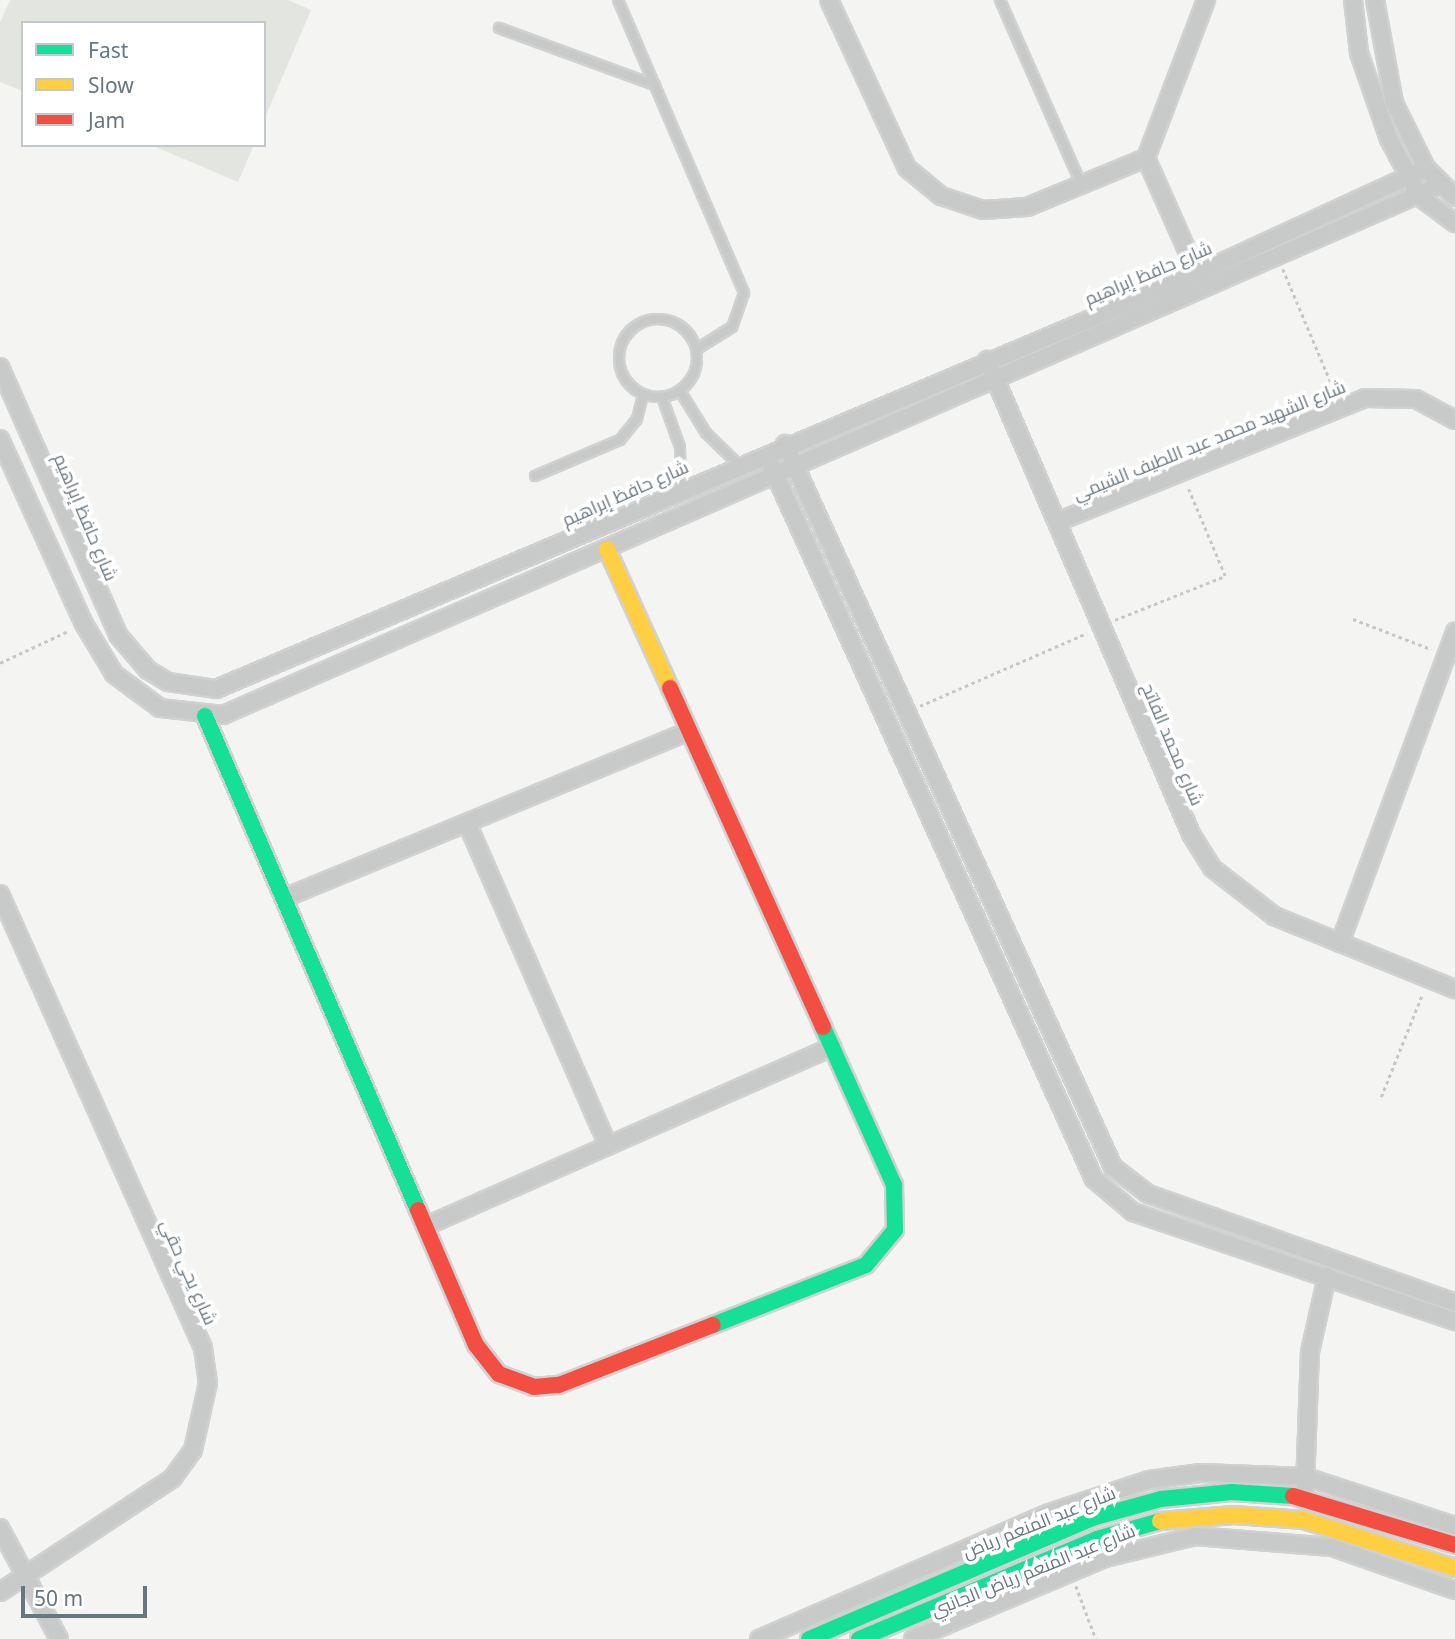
<!DOCTYPE html>
<html>
<head>
<meta charset="utf-8">
<style>
	body { margin:0 }
	#map { position:relative; width:1455px; height:1639px; overflow:hidden; background:#f4f4f3; font-family:"Noto Sans",Cairo,sans-serif }
	div>[style] { position:absolute }
	[style*='--x'] { left:calc(var(--x)*1px); top:calc(var(--y)*1px); width:calc(var(--w)*1px); rotate:calc(var(--a)*1deg) }
	.green>* { inset:0; background:#e3e6e0 }
	.path>* { height:2.5px; margin-top:-1.25px; transform-origin:0; background:repeating-linear-gradient(90deg,#c6c7c8 0 3.5px,transparent 0 7px) }
	.roads { filter:drop-shadow(2px 0 #d1d1d1) drop-shadow(-2px 0 #d1d1d1) drop-shadow(0 2px #d1d1d1) drop-shadow(0 -2px #d1d1d1) }
	.lane>* { height:8px; margin:-4px; padding:0 4px; transform-origin:4px; border-radius:4px; background:#c8caca }
	.lane>.ring { margin:-4px; padding:0; box-sizing:content-box; background:none; border:8px solid #c8caca; border-radius:50% }
	.street>* { height:16px; margin:-8px; padding:0 8px; transform-origin:8px; border-radius:8px; background:#c8caca }
	.fast>* { height:16px; margin:-8px; padding:0 8px; transform-origin:8px; border-radius:8px; background:#16e098 }
	.slow>* { height:16px; margin:-8px; padding:0 8px; transform-origin:8px; border-radius:8px; background:#ffcf43 }
	.jam>* { height:16px; margin:-8px; padding:0 8px; transform-origin:8px; border-radius:8px; background:#f24e42 }
	span { translate:-50% -50%; white-space:nowrap; text-align:center; line-height:1.15; -webkit-text-stroke:7px #fff; paint-order:stroke }
	.street-label { font-size:18px; color:#677780 }
	.legend { position:absolute; left:21px; top:21px; width:245px; height:126px; box-sizing:border-box; background:#fff; border:2px solid #c2c9cc; margin:0; padding:9px 12px; list-style:none; font-size:21px; color:#677780 }
	.legend li { display:flex; align-items:center; gap:14px; height:35px }
	.legend b { width:35px; border:2px solid #c2c9cc }
	.scale { position:absolute; left:21px; top:1586px; width:126px; height:32px; box-sizing:border-box; border:4px solid #677780; border-top:0; padding-left:9px; font-size:21px; line-height:24px; white-space:nowrap; color:#677780; -webkit-text-stroke:5px #fff; paint-order:stroke }
</style>
</head>
<body>
<div id="map">
	<div class="green">
		<div style="clip-path:polygon(10px 0,288px 0,311px 10px,264px 120px,264px 23px,23px 23px,23px 91px,0 82px,0 23px)"></div>
		<div style="clip-path:polygon(151px 145px,254px 145px,238px 182px)"></div>
	</div>
	<div class="path">
		<div style="--x:1283;--y:269;--w:134;--a:67.1"></div>
		<div style="--x:1353;--y:619;--w:84;--a:21"></div>
		<div style="--x:1115;--y:620;--w:118;--a:-21.8"></div>
		<div style="--x:1225;--y:576;--w:95;--a:-112.8"></div>
		<div style="--x:0;--y:663;--w:75;--a:-25.2"></div>
		<div style="--x:920;--y:706;--w:182;--a:-23.6"></div>
		<div style="--x:1381;--y:1097;--w:110;--a:-68.1"></div>
		<div style="--x:1076;--y:1586;--w:57;--a:69.3"></div>
	</div>
	<div class="roads">
		<div class="lane">
			<div style="--x:618;--y:0;--w:319;--a:66.7"></div>
			<div style="--x:744;--y:293;--w:36;--a:109"></div>
			<div style="--x:732;--y:327;--w:41;--a:147.8"></div>
			<div style="--x:1000;--y:0;--w:201;--a:66.2"></div>
			<div style="--x:499;--y:28;--w:166;--a:20.1"></div>
			<div class="ring" style="left:619px;top:319px;width:70px;height:70px"></div>
			<div style="--x:680;--y:391;--w:49;--a:58.2"></div>
			<div style="--x:706;--y:433;--w:45;--a:44.1"></div>
			<div style="--x:662;--y:397;--w:53;--a:70.2"></div>
			<div style="--x:680;--y:447;--w:42;--a:88.6"></div>
			<div style="--x:535;--y:476;--w:92;--a:-23"></div>
			<div style="--x:620;--y:440;--w:27;--a:-51"></div>
			<div style="--x:637;--y:419;--w:25;--a:-76"></div>
		</div>
		<div class="street">
			<div style="--x:829;--y:0;--w:185;--a:65.1"></div>
			<div style="--x:907;--y:168;--w:44;--a:39.5"></div>
			<div style="--x:941;--y:196;--w:44;--a:18.4"></div>
			<div style="--x:983;--y:210;--w:44;--a:-3.9"></div>
			<div style="--x:1027;--y:207;--w:129;--a:-22.4"></div>
			<div style="--x:1353;--y:0;--w:53;--a:83.5"></div>
			<div style="--x:1359;--y:53;--w:91;--a:70.8"></div>
			<div style="--x:1389;--y:139;--w:66;--a:61.9"></div>
			<div style="--x:1420;--y:197;--w:44;--a:36.6"></div>
			<div style="--x:1375;--y:0;--w:105;--a:79.5"></div>
			<div style="--x:1394;--y:103;--w:72;--a:63.8"></div>
			<div style="--x:1426;--y:168;--w:41;--a:45"></div>
			<div style="--x:1201;--y:282;--w:136;--a:-113.9"></div>
			<div style="--x:1146;--y:158;--w:169;--a:-69.2"></div>
			<div style="--x:987;--y:360;--w:516;--a:66.71"></div>
			<div style="--x:1191;--y:834;--w:40;--a:58"></div>
			<div style="--x:1212;--y:868;--w:78;--a:37.7"></div>
			<div style="--x:1274;--y:916;--w:195;--a:22"></div>
			<div style="--x:0;--y:367;--w:293;--a:66.2"></div>
			<div style="--x:118;--y:635;--w:46;--a:49.4"></div>
			<div style="--x:148;--y:670;--w:23;--a:31"></div>
			<div style="--x:168;--y:682;--w:49;--a:8.3"></div>
			<div style="--x:216;--y:689;--w:1065;--a:-22.93"></div>
			<div style="--x:1197;--y:274;--w:252;--a:-24.8"></div>
			<div style="--x:0;--y:439;--w:203;--a:65.6"></div>
			<div style="--x:84;--y:624;--w:58;--a:59"></div>
			<div style="--x:114;--y:674;--w:57;--a:36.5"></div>
			<div style="--x:160;--y:708;--w:63;--a:6.3"></div>
			<div style="--x:223;--y:715;--w:1327;--a:-23.53"></div>
			<div style="--x:785;--y:444;--w:794;--a:65.6"></div>
			<div style="--x:1113;--y:1167;--w:44;--a:37.6"></div>
			<div style="--x:1148;--y:1194;--w:326;--a:19.5"></div>
			<div style="--x:772;--y:467;--w:781;--a:65.67"></div>
			<div style="--x:1094;--y:1179;--w:51;--a:40.2"></div>
			<div style="--x:1133;--y:1212;--w:340;--a:18.7"></div>
			<div style="--x:1057;--y:522;--w:332;--a:-21.9"></div>
			<div style="--x:1365;--y:398;--w:51;--a:1.1"></div>
			<div style="--x:1416;--y:399;--w:44;--a:28.3"></div>
			<div style="--x:467;--y:823;--w:352;--a:66.4"></div>
			<div style="--x:0;--y:894;--w:497;--a:65.9"></div>
			<div style="--x:203;--y:1348;--w:35;--a:82"></div>
			<div style="--x:208;--y:1383;--w:69;--a:102.6"></div>
			<div style="--x:193;--y:1450;--w:34;--a:126"></div>
			<div style="--x:173;--y:1478;--w:207;--a:146.6"></div>
			<div style="--x:284;--y:898;--w:438;--a:-22.4"></div>
			<div style="--x:1340;--y:943;--w:332;--a:-69.7"></div>
			<div style="--x:426;--y:1226;--w:444;--a:-23.8"></div>
			<div style="--x:1305;--y:1487;--w:135;--a:-87.9"></div>
			<div style="--x:1310;--y:1352;--w:78;--a:-77.4"></div>
			<div style="--x:0;--y:1528;--w:126;--a:62"></div>
			<div style="--x:759;--y:1639;--w:316;--a:-23.5"></div>
			<div style="--x:1049;--y:1513;--w:105;--a:-18.3"></div>
			<div style="--x:1149;--y:1480;--w:52;--a:-7.7"></div>
			<div style="--x:1201;--y:1473;--w:105;--a:2.2"></div>
			<div style="--x:1306;--y:1477;--w:157;--a:18.2"></div>
			<div style="--x:913;--y:1639;--w:208;--a:-22.9"></div>
			<div style="--x:1105;--y:1558;--w:93;--a:-13.7"></div>
			<div style="--x:1195;--y:1536;--w:137;--a:4.6"></div>
			<div style="--x:1332;--y:1547;--w:130;--a:19.3"></div>
		</div>
		<div class="fast">
			<div style="--x:205;--y:716;--w:538;--a:66.68"></div>
			<div style="--x:713;--y:1325;--w:164;--a:-21.4"></div>
			<div style="--x:866;--y:1265;--w:45;--a:-50.4"></div>
			<div style="--x:895;--y:1230;--w:45;--a:-91.3"></div>
			<div style="--x:894;--y:1185;--w:173;--a:-114.2"></div>
			<div style="--x:809;--y:1639;--w:308;--a:-23.1"></div>
			<div style="--x:1092;--y:1518;--w:72;--a:-15.4"></div>
			<div style="--x:1161;--y:1499;--w:71;--a:-5.6"></div>
			<div style="--x:1232;--y:1492;--w:61;--a:3.8"></div>
			<div style="--x:859;--y:1639;--w:258;--a:-22.8"></div>
			<div style="--x:1097;--y:1539;--w:66;--a:-15.9"></div>
		</div>
		<div class="slow">
			<div style="--x:607;--y:549;--w:153;--a:65.6"></div>
			<div style="--x:1160;--y:1521;--w:74;--a:-4.6"></div>
			<div style="--x:1234;--y:1515;--w:70;--a:4.1"></div>
			<div style="--x:1304;--y:1520;--w:158;--a:17.6"></div>
		</div>
		<div class="jam">
			<div style="--x:670;--y:688;--w:372;--a:65.7"></div>
			<div style="--x:418;--y:1210;--w:147;--a:66.8"></div>
			<div style="--x:476;--y:1345;--w:37;--a:52"></div>
			<div style="--x:499;--y:1374;--w:37;--a:20"></div>
			<div style="--x:534;--y:1387;--w:25;--a:-5"></div>
			<div style="--x:559;--y:1385;--w:165;--a:-21.3"></div>
			<div style="--x:1293;--y:1496;--w:169;--a:16.8"></div>
		</div>
	</div>
	<div class="street-label">
		<span style="left:1148px;top:273px;rotate:-23deg">شارع حافظ إبراهيم</span>
		<span style="left:1209px;top:440px;rotate:-22deg">شارع الشهيد محمد عبد اللطيف الشيمي</span>
		<span style="left:625px;top:493px;rotate:-24deg">شارع حافظ إبراهيم</span>
		<span style="left:86px;top:517px;rotate:67deg">شارع حافظ إبراهيم</span>
		<span style="left:1173px;top:744px;rotate:67deg">شارع محمد الفاتح</span>
		<span style="left:189px;top:1272px;rotate:66deg">شارع يحي حقي</span>
		<span style="left:1039px;top:1522px;rotate:-22deg">شارع عبد المنعم رياض</span>
		<span style="left:1033px;top:1570px;rotate:-22deg">شارع عبد المنعم رياض الجانبي</span>
	</div>
	<ul class="legend">
	<li><b style="height:9px;background:#16e098"></b>Fast</li>
	<li><b style="height:9px;background:#ffcf43"></b>Slow</li>
	<li><b style="height:9px;background:#f24e42"></b>Jam</li>
	</ul>
	<div class="scale">50 m</div>
</div>
</body>
</html>
